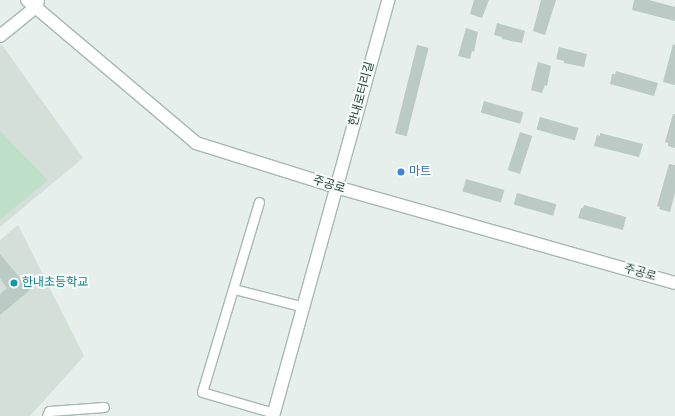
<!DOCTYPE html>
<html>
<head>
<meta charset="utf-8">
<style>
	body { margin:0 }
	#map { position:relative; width:675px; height:416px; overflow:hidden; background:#e6efeb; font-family:"Archivo Narrow","Noto Sans KR",sans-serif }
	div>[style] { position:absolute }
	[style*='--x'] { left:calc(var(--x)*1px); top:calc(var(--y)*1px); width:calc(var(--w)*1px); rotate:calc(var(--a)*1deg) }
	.built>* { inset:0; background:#d4dfda }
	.green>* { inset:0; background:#bfe0c8 }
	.building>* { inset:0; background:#bbcac4; transform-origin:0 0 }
	.roads { filter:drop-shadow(1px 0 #a8b8b2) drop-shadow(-1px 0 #a8b8b2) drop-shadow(0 1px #a8b8b2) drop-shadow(0 -1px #a8b8b2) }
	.minor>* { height:9px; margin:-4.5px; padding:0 4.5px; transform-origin:4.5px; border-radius:4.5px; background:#fff }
	.tertiary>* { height:12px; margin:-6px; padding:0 6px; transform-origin:6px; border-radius:6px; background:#fff }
	.dots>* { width:11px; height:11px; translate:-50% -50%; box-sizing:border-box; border:2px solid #f7fbf9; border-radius:50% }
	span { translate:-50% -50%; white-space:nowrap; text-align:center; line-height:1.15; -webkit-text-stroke:4px #f7fbf9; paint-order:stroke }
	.street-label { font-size:12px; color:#24423a }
	.shop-label { font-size:12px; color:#366cbe }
	.left { translate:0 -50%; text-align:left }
	.culture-label { font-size:12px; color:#0d838f }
</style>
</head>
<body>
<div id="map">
	<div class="built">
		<div style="clip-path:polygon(2px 45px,83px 158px,0 227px,0 46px)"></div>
		<div style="clip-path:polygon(18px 225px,84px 356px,30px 416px,0 416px,0 240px)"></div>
	</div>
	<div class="green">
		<div style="clip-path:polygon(0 131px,48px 180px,0 220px)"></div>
	</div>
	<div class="building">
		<div style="clip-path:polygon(474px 0,489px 0,482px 18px,470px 14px)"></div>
		<div style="clip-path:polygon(541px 0,556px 0,545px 35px,533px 31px)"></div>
		<div style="clip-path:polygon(634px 0,649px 0,675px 7px,675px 21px,632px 10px)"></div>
		<div style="clip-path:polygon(497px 23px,525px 31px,522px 43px,502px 39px,502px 37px,494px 35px)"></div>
		<div style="clip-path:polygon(466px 28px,478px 32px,474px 52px,472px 51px,470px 59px,458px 56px)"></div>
		<div style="clip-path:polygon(673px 44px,675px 45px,675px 85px,663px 82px)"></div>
		<div style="left:417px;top:45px;width:12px;height:91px;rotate:14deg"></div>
		<div style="clip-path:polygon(559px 47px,587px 54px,584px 67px,564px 63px,564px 61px,556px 59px)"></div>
		<div style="clip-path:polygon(538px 62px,551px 66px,547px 86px,545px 85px,542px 93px,531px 90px)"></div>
		<div style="clip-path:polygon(616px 71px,658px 83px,654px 96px,610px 84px,612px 74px,615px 74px)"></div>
		<div style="left:484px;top:101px;width:41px;height:12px;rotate:16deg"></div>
		<div style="clip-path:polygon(673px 114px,675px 114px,675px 148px,668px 146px,668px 143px,665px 142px)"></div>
		<div style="left:540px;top:117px;width:40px;height:13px;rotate:16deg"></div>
		<div style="left:520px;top:132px;width:13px;height:40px;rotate:18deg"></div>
		<div style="clip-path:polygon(600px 133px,643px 144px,639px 157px,594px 146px,597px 135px,600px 136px)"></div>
		<div style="clip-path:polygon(669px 164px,675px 165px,675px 193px,670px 212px,659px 209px,660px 207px,657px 206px)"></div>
		<div style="left:466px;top:179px;width:40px;height:13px;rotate:16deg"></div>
		<div style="left:517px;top:193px;width:41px;height:12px;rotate:16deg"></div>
		<div style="clip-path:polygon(584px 205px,626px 217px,623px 230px,578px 218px,581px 208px,583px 208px)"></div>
		<div style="clip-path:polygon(0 254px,30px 290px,0 315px,0 294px,7px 288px,0 278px)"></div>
	</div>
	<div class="roads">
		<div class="minor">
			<div style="--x:259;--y:202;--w:198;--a:106.7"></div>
			<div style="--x:202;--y:392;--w:75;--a:16.3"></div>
			<div style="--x:234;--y:289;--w:72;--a:14.4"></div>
			<div style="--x:47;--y:416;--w:5;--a:-68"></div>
			<div style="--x:49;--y:411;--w:55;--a:-4.2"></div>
		</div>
		<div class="tertiary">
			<div style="--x:27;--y:0;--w:221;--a:40.2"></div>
			<div style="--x:196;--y:143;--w:147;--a:17.4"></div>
			<div style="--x:336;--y:187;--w:352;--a:15.8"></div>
			<div style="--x:0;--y:36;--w:46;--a:-38.9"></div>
			<div style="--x:36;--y:7;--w:6;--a:-72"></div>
			<div style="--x:273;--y:416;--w:432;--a:-74.5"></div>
		</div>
	</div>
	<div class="dots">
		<div style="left:401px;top:172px;background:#3f7fe0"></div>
		<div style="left:14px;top:283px;background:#0f9aa8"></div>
	</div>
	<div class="street-label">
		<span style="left:362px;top:94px;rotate:-75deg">한내로터리길</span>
		<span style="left:329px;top:185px;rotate:17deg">주공로</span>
		<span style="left:640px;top:273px;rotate:16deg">주공로</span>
	</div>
	<div class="shop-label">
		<span class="left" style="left:409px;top:172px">마트</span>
	</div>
	<div class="culture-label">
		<span class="left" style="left:22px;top:283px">한내초등학교</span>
	</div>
</div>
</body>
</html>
